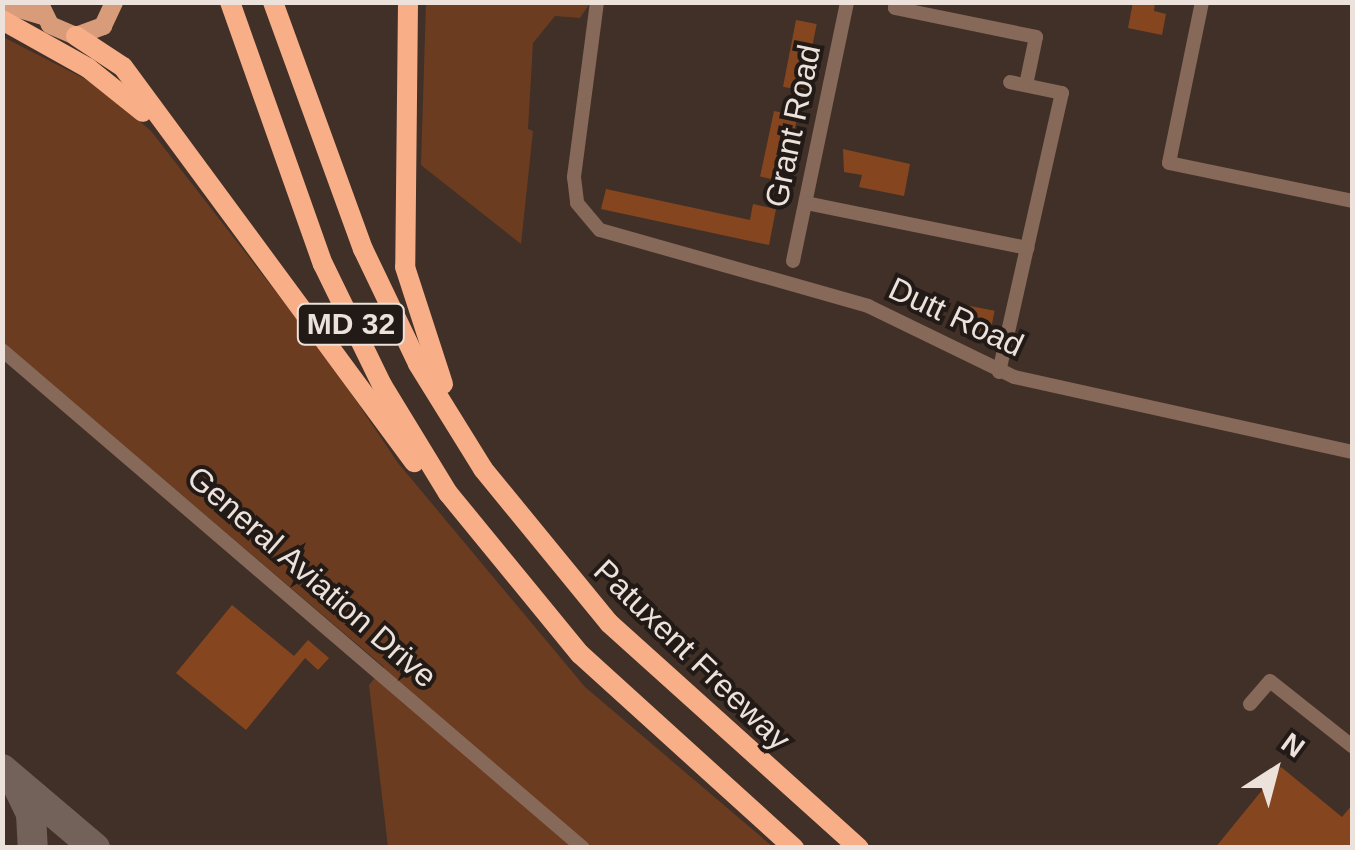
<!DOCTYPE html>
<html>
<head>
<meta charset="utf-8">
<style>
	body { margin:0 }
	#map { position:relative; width:1355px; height:850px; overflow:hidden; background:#413027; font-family:Arial,sans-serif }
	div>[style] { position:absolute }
	.green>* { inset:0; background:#6c3c20 }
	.taxiway>* { height:30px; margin:-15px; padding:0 15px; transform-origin:15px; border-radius:15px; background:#72625a }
	.building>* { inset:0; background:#85461f; transform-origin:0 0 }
	.minor>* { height:14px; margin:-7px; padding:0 7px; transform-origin:7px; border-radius:7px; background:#876959 }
	.major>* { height:18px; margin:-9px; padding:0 9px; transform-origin:9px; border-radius:9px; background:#d89c7b }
	.highway>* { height:20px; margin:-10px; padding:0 10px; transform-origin:10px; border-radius:10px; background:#f8af88 }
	span { translate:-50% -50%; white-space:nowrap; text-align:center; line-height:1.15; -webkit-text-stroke:8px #221a16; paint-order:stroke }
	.shield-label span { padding:2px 8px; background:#221a16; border:2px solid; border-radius:8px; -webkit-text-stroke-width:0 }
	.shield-label { font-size:30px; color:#ece1db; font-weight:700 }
	.street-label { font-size:32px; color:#ece1db }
	.frame { position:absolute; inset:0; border:5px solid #ece1db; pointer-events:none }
	.north { position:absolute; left:1225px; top:720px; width:100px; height:100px; -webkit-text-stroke:8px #221a16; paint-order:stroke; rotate:36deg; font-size:28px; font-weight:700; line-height:40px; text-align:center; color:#ece1db }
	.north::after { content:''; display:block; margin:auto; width:35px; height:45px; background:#ece1db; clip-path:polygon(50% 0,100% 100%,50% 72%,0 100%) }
</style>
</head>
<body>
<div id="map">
	<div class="green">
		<div style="clip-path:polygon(426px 3px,590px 3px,580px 18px,555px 16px,533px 43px,528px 129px,533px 131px,521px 244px,421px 165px)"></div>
		<div style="clip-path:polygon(3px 37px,95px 84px,151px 131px,328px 359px,398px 463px,585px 687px,773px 847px,388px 847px,369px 685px,384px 667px,3px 343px)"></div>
	</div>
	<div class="taxiway">
		<div style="left:2px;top:769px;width:122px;rotate:40.3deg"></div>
		<div style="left:17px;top:785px;width:32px;rotate:64deg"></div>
		<div style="left:31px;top:814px;width:34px;rotate:87deg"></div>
	</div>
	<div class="building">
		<div style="clip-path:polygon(1133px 2px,1155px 2px,1154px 11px,1166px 14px,1162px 35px,1128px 28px)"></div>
		<div style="left:796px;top:20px;width:21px;height:68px;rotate:11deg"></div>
		<div style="left:774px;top:111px;width:24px;height:67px;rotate:12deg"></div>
		<div style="clip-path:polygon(843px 149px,910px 164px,904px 196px,859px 187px,862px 175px,844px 172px)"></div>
		<div style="clip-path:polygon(606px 189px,750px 220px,753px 204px,776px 209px,769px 245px,601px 209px)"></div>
		<div style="left:970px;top:306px;width:25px;height:32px;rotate:11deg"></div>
		<div style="clip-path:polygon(232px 605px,294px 656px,308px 640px,329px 658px,318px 670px,305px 658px,246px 730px,176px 673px)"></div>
		<div style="clip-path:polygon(1281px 767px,1342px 817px,1352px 805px,1352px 848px,1215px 848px)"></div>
	</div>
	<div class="minor">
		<div style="left:597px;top:2px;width:177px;rotate:97.5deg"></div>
		<div style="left:574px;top:177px;width:26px;rotate:83deg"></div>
		<div style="left:577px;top:203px;width:35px;rotate:50deg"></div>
		<div style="left:600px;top:230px;width:279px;rotate:15.8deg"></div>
		<div style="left:868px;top:306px;width:162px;rotate:25.9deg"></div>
		<div style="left:1014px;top:377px;width:346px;rotate:12.5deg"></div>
		<div style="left:896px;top:2px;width:6px;rotate:99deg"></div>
		<div style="left:895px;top:8px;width:144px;rotate:11.6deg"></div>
		<div style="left:1036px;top:37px;width:49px;rotate:101.8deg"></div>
		<div style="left:1202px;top:2px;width:164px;rotate:101.6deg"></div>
		<div style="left:1169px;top:163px;width:187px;rotate:11.7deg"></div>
		<div style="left:806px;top:203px;width:226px;rotate:11.5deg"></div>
		<div style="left:793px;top:261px;width:265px;rotate:-78.2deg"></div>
		<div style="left:2px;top:350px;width:765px;rotate:40.6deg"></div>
		<div style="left:999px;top:372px;width:286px;rotate:-77.3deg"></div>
		<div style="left:1062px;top:93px;width:53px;rotate:-168.1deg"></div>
		<div style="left:1250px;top:704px;width:30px;rotate:-49deg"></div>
		<div style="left:1270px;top:681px;width:105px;rotate:38.4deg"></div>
	</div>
	<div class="major">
		<div style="left:39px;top:2px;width:25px;rotate:64deg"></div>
		<div style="left:50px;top:25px;width:28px;rotate:23deg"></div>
		<div style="left:76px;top:36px;width:29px;rotate:-20deg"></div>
		<div style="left:103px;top:26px;width:26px;rotate:-65deg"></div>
		<div style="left:2px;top:4px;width:43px;rotate:16.3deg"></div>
	</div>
	<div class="highway">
		<div style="left:230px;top:2px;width:278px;rotate:70.5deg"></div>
		<div style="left:323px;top:264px;width:135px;rotate:64deg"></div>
		<div style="left:382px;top:385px;width:127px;rotate:58.6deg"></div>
		<div style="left:448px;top:493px;width:208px;rotate:50.7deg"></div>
		<div style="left:580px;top:654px;width:289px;rotate:42.2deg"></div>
		<div style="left:273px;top:2px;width:263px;rotate:70deg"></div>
		<div style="left:363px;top:249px;width:127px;rotate:64.4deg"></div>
		<div style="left:418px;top:364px;width:123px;rotate:58.2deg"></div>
		<div style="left:483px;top:469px;width:199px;rotate:50.7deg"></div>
		<div style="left:609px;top:623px;width:336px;rotate:42deg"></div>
		<div style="left:408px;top:2px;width:265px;rotate:90.6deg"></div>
		<div style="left:405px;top:267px;width:123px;rotate:72deg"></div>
		<div style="left:2px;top:20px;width:98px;rotate:29.2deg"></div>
		<div style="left:88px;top:68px;width:70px;rotate:38.7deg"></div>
		<div style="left:76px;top:36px;width:56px;rotate:33.4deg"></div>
		<div style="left:123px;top:67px;width:491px;rotate:53.6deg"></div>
	</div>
	<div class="shield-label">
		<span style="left:351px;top:324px">MD 32</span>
	</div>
	<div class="street-label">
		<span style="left:793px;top:126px;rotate:-78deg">Grant Road</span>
		<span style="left:956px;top:317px;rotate:25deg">Dutt Road</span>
		<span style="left:312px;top:577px;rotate:41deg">General Aviation Drive</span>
		<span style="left:692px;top:655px;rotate:44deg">Patuxent Freeway</span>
	</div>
	<div class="frame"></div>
	<div class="north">N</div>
</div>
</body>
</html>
